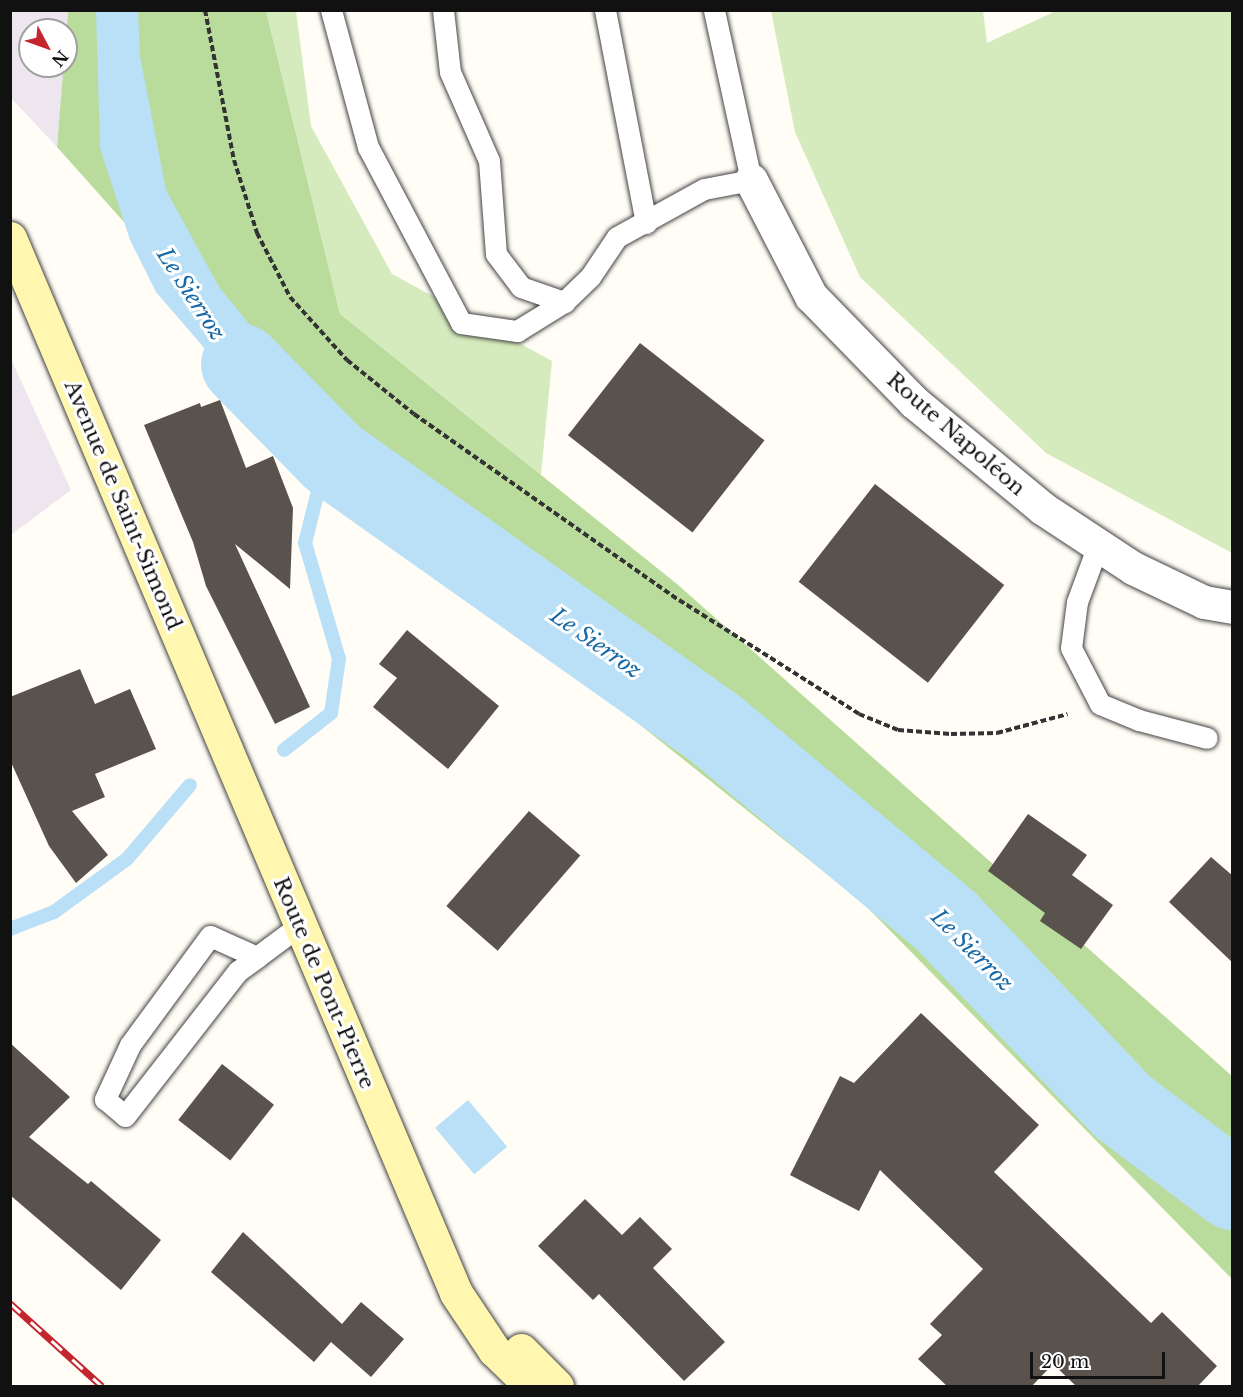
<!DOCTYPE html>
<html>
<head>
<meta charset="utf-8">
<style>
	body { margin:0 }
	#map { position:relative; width:1243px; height:1397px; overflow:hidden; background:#fffdf5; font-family:"Libre Baskerville",serif }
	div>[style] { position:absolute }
	.industrial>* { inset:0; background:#eee6ef }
	.green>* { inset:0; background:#d5ebbd }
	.forest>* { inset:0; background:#b9dc9c }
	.water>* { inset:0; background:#b9e0f7; transform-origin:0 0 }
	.stream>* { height:14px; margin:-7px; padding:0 7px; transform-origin:7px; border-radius:7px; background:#b9e0f7 }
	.river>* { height:81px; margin:-40.5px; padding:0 40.5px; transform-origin:40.5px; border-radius:40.5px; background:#b9e0f7 }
	.building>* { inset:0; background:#5a524d; transform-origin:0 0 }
	.path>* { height:4px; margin-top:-2px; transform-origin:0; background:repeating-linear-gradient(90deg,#333 0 6px,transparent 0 9px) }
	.roads { filter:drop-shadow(0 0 2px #444) drop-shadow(0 0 2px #444) }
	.service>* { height:21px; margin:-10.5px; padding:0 10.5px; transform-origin:10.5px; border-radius:10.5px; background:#fff }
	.minor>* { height:33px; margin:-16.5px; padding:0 16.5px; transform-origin:16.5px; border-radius:16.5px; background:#fff }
	.secondary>* { height:33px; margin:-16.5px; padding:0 16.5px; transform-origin:16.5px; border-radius:16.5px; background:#fff6b0 }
	.rail>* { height:7px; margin-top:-3.5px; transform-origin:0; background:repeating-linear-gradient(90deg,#fff 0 14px,#c4262e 0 28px); box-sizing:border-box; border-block:2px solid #c4262e }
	span { translate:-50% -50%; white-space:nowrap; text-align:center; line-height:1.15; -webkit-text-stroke:6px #fff; paint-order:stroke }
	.street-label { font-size:21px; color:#111 }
	.water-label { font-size:22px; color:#1768a6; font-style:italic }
	.frame { position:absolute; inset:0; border:12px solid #111; pointer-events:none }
	.north { position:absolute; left:18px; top:18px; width:60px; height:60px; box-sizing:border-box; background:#fff; border:2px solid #a0a0a0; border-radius:50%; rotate:131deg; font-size:16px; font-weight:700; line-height:24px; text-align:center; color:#111 }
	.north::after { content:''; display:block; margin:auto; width:21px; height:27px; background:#c4262e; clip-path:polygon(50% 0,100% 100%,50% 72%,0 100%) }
	.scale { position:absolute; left:1030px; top:1352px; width:135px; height:27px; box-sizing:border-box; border:3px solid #111; border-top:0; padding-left:8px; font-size:18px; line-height:21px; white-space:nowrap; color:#111; -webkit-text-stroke:4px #fff; paint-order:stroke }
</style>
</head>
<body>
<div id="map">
	<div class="industrial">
		<div style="clip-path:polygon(11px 11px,68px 11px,66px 34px,66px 30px,30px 30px,30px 66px,64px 66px,57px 147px,11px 98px)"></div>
		<div style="clip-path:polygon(11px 359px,71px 490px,11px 535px,10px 535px)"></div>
	</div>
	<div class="green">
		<div style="clip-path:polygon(266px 11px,296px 11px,311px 126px,392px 274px,552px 361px,541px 475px,340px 314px)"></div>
		<div style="clip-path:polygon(771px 11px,983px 11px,987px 43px,1056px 11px,1232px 11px,1232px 553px,1046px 453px,860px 277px,795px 132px)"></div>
	</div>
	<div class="forest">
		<div style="clip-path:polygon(68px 11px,266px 11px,340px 314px,677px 584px,1232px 1076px,1232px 1279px,863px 903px,405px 537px,57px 147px)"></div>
	</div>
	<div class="water">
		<div style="clip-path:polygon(96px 11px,138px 11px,140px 56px,166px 190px,219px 287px,326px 418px,310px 471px,156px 292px,130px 240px,100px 148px)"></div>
		<div style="left:468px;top:1100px;width:61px;height:43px;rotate:50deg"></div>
	</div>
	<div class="stream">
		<div style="left:284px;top:750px;width:60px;rotate:-38.2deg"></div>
		<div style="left:331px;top:713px;width:55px;rotate:-81.6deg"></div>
		<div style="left:339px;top:659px;width:121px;rotate:-106.3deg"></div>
		<div style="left:305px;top:543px;width:58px;rotate:-76deg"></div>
		<div style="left:319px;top:487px;width:33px;rotate:-67deg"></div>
		<div style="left:10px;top:929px;width:47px;rotate:-21.1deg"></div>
		<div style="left:54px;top:912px;width:90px;rotate:-36deg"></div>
		<div style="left:127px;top:859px;width:97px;rotate:-49.6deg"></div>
	</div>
	<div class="river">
		<div style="left:241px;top:364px;width:130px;rotate:45.6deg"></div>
		<div style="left:332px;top:457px;width:472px;rotate:35.3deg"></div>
		<div style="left:717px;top:730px;width:298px;rotate:39.8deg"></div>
		<div style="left:946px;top:921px;width:255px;rotate:46.4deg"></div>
		<div style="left:1122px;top:1106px;width:138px;rotate:37deg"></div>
	</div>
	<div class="building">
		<div style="left:640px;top:343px;width:158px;height:117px;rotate:38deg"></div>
		<div style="clip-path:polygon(220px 400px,246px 468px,273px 456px,293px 508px,290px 589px,235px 544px,310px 707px,275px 724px,206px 586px,193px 542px,144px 425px,200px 403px,201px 407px)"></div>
		<div style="left:875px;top:484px;width:164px;height:124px;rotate:38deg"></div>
		<div style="clip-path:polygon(407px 630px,499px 706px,448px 769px,373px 707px,397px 678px,379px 664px)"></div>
		<div style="clip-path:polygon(80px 669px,95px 704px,130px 689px,156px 749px,95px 774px,105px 797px,72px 811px,108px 855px,76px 883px,49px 846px,10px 760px,10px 697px)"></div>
		<div style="left:529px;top:811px;width:68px;height:126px;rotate:41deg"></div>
		<div style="clip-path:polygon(1028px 814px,1087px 855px,1072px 875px,1113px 905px,1081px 949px,1040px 921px,1045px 913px,988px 871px)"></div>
		<div style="clip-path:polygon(1211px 857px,1233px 876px,1233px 963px,1169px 902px)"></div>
		<div style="clip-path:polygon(921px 1013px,1039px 1125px,994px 1172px,1151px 1323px,1162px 1312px,1217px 1366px,1198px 1386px,1076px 1386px,1053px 1364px,1032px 1386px,947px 1386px,918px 1359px,942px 1335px,930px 1324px,983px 1269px,880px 1170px,859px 1211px,790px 1175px,840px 1076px,854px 1083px)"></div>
		<div style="clip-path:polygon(10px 1043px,70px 1097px,29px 1137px,88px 1184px,91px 1181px,161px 1240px,121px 1290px,10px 1195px)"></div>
		<div style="left:222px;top:1064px;width:66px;height:71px;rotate:38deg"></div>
		<div style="clip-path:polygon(585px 1199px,622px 1235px,640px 1217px,672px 1249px,653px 1268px,725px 1342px,684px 1381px,599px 1294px,593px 1300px,538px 1246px)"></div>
		<div style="clip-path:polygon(243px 1232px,342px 1324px,361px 1302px,404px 1339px,371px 1377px,331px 1342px,314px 1362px,211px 1272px)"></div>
	</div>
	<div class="path">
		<div style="left:205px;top:10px;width:153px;rotate:79.1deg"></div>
		<div style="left:234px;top:160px;width:77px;rotate:72.5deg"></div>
		<div style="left:257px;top:233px;width:72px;rotate:62.7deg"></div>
		<div style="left:290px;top:297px;width:85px;rotate:47.9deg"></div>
		<div style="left:347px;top:360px;width:86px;rotate:38.9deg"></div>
		<div style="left:414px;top:414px;width:324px;rotate:35.1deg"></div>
		<div style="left:679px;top:600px;width:213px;rotate:32.3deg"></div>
		<div style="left:859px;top:714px;width:42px;rotate:22.3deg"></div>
		<div style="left:898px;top:730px;width:53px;rotate:4.3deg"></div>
		<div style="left:951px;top:734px;width:46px;rotate:-1.2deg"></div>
		<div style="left:997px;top:733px;width:73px;rotate:-15deg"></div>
	</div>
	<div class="roads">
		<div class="service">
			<div style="left:331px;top:10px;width:142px;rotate:74.9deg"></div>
			<div style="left:368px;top:147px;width:199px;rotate:62.1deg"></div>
			<div style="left:461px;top:323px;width:57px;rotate:8.1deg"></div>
			<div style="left:517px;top:331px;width:55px;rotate:-31.7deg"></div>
			<div style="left:564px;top:302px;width:36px;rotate:-44deg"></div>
			<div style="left:590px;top:277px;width:48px;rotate:-56deg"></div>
			<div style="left:617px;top:237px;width:99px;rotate:-28.9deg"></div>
			<div style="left:704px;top:189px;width:48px;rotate:-10.8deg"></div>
			<div style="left:751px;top:180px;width:174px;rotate:-102.3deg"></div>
			<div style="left:443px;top:10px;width:62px;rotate:83.6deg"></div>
			<div style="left:450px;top:72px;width:97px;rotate:66.3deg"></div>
			<div style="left:489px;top:161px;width:93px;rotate:85.7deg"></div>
			<div style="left:496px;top:254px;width:41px;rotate:52.9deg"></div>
			<div style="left:521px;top:287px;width:46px;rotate:19.2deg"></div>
			<div style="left:605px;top:10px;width:217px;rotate:79.1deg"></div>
			<div style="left:1098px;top:545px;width:61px;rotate:110.2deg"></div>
			<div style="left:1077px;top:602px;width:46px;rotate:97.4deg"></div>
			<div style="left:1071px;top:648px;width:63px;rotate:62.6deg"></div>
			<div style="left:1100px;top:704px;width:42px;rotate:22.3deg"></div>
			<div style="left:1139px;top:720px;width:70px;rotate:14.8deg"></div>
			<div style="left:257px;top:957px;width:51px;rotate:-155.9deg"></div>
			<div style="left:210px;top:936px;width:135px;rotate:126.3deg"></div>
			<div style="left:130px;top:1045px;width:60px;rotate:114.8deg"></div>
			<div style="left:105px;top:1099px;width:26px;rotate:40deg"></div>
			<div style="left:125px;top:1116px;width:184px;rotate:-52.1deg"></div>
			<div style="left:238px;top:971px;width:24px;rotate:-36deg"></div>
			<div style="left:257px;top:957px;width:54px;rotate:-36.7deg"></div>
		</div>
		<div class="minor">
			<div style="left:751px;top:180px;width:131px;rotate:62.7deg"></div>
			<div style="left:811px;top:296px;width:148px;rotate:45.8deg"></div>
			<div style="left:914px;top:402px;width:166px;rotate:39.6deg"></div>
			<div style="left:1042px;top:508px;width:109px;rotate:33.4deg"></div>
			<div style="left:1133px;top:568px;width:79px;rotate:25.6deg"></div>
			<div style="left:1204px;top:602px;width:28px;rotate:10deg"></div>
		</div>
		<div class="secondary">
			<div style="left:10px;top:238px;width:1145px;rotate:67.08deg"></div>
			<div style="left:456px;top:1293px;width:69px;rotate:56.3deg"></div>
			<div style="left:494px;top:1350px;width:52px;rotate:44.2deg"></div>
			<div style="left:521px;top:1350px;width:51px;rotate:45deg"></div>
		</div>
	</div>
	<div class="rail">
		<div style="left:10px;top:1303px;width:124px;rotate:42.1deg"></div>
	</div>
	<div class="street-label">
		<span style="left:956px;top:434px;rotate:41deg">Route Napoléon</span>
		<span style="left:123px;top:505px;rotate:67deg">Avenue de Saint-Simond</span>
		<span style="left:324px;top:983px;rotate:67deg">Route de Pont-Pierre</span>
	</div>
	<div class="water-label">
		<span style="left:191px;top:294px;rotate:57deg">Le Sierroz</span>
		<span style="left:596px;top:643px;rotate:35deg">Le Sierroz</span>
		<span style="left:972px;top:950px;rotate:45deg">Le Sierroz</span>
	</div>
	<div class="frame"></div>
	<div class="north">N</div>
	<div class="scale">20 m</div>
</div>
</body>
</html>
